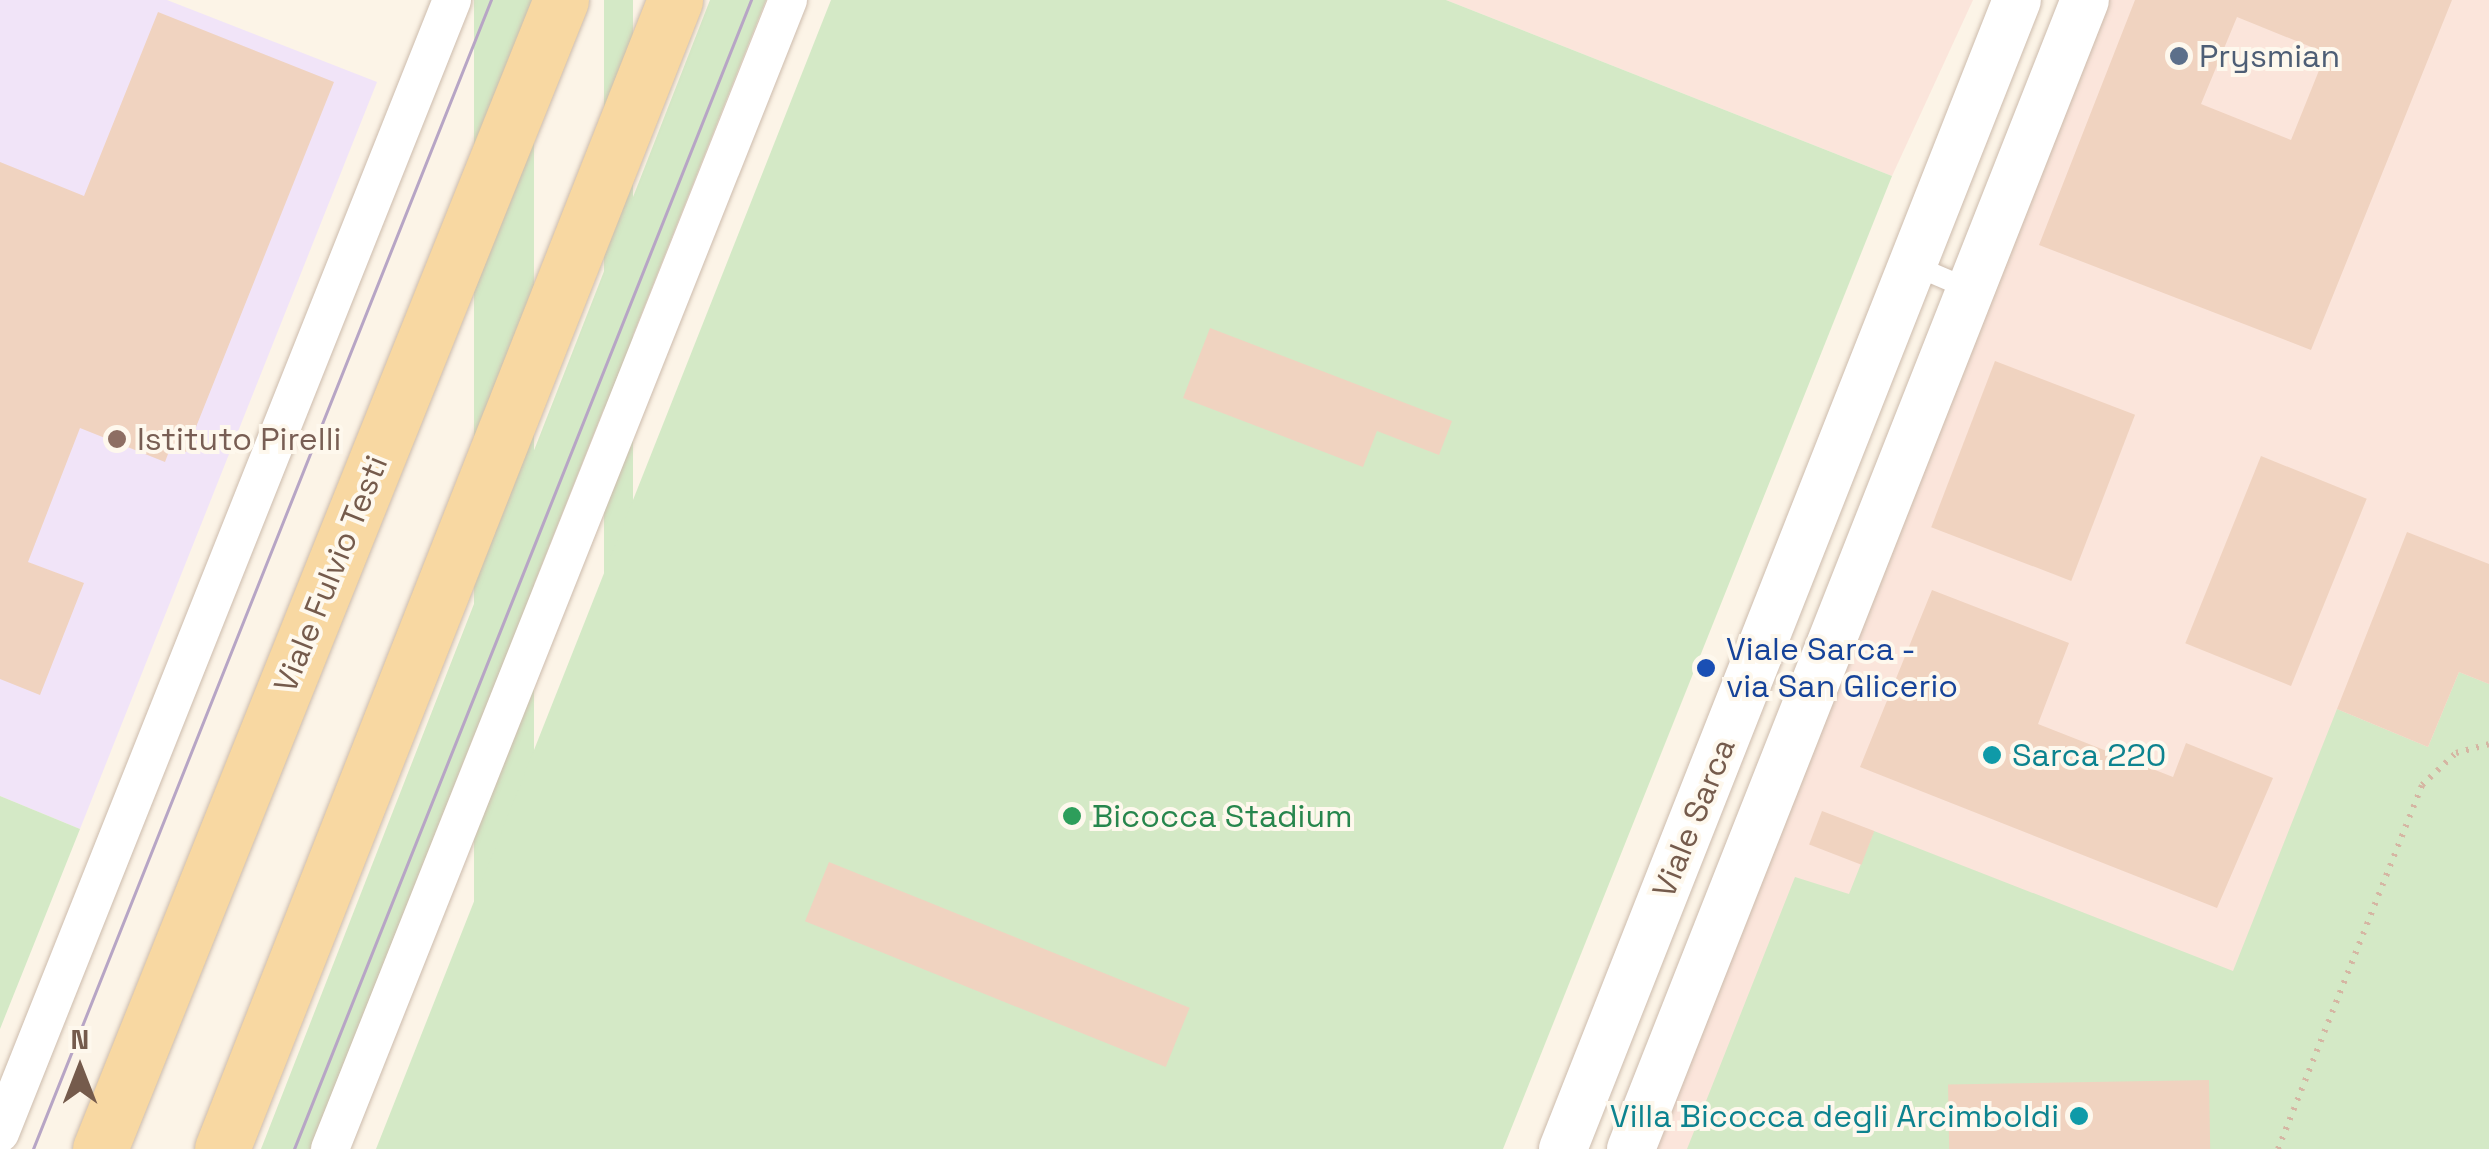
<!DOCTYPE html>
<html>
<head>
<meta charset="utf-8">
<style>
	body { margin:0 }
	#map { position:relative; width:2489px; height:1149px; overflow:hidden; background:#fcf4e7; font-family:"Space Grotesk",sans-serif }
	div>[style] { position:absolute }
	.commercial>* { inset:0; background:#fbe5db }
	.education>* { inset:0; background:#f1e4f8 }
	.green>* { inset:0; background:#d4e9c6; transform-origin:0 0 }
	.building>* { inset:0; background:#f0d3c0; transform-origin:0 0 }
	.path>* { height:6px; margin-top:-3px; transform-origin:0; background:repeating-linear-gradient(90deg,#d5b6a3 0 2.5px,transparent 0 10.5px) }
	.roads { filter:drop-shadow(0 0 2px #cdbcad) drop-shadow(0 0 2px #cdbcad) }
	.service>* { height:20px; margin:-10px; padding:0 10px; transform-origin:10px; border-radius:10px; background:#fff }
	.minor>* { height:38px; margin:-19px; padding:0 19px; transform-origin:19px; border-radius:19px; background:#fff }
	.tertiary>* { height:48px; margin:-24px; padding:0 24px; transform-origin:24px; border-radius:24px; background:#fff }
	.primary>* { height:55px; margin:-27.5px; padding:0 27.5px; transform-origin:27.5px; border-radius:27.5px; background:#f8d8a2 }
	.tram>* { height:2.5px; margin:-1.25px; padding:0 1.25px; transform-origin:1.25px; border-radius:1.25px; background:#b7a5c5 }
	.dots>* { width:28px; height:28px; translate:-50% -50%; box-sizing:border-box; border:5px solid #fef8ed; border-radius:50% }
	span { translate:-50% -50%; white-space:nowrap; text-align:center; line-height:1.15; -webkit-text-stroke:8px #fef8ed; paint-order:stroke }
	.service-label { font-size:32px; color:#4e5e75 }
	.left { translate:0 -50%; text-align:left }
	.education-label { font-size:32px; color:#785e54 }
	.street-label { font-size:32px; color:#755b4c }
	.transit-label { font-size:32px; color:#164399 }
	.culture-label { font-size:32px; color:#0d838f }
	.right { translate:-100% -50%; text-align:right }
	.leisure-label { font-size:32px; color:#27864d }
	.north { position:absolute; left:30px; top:1019px; width:100px; height:100px; -webkit-text-stroke:8px #fef8ed; paint-order:stroke; rotate:0deg; font-size:28px; font-weight:700; line-height:40px; text-align:center; color:#755b4c }
	.north::after { content:''; display:block; margin:auto; width:35px; height:45px; background:#755b4c; clip-path:polygon(50% 0,100% 100%,50% 72%,0 100%) }
</style>
</head>
<body>
<div id="map">
	<div class="commercial">
		<div style="clip-path:polygon(1446px 0,1973px 0,1892px 176px)"></div>
		<div style="clip-path:polygon(2103px 0,2489px 0,2489px 1149px,1641px 1149px)"></div>
	</div>
	<div class="education">
		<div style="clip-path:polygon(0 0,167px 0,377px 82px,80px 829px,0 796px)"></div>
	</div>
	<div class="green">
		<div style="left:474px;top:0;width:60px;height:1238px"></div>
		<div style="left:604px;top:0;width:29px;height:1237px"></div>
		<div style="clip-path:polygon(710px 0,766px 0,310px 1149px,261px 1149px)"></div>
		<div style="clip-path:polygon(831px 0,1446px 0,1892px 176px,1503px 1149px,376px 1149px)"></div>
		<div style="clip-path:polygon(2459px 672px,2489px 684px,2489px 1149px,1687px 1149px,1795px 877px,1849px 894px,1874px 831px,2233px 971px,2337px 709px,2428px 747px)"></div>
		<div style="clip-path:polygon(0 796px,80px 829px,0 1029px)"></div>
	</div>
	<div class="building">
		<div style="clip-path:polygon(evenodd,2135px 0,2452px 0,2311px 350px,2039px 245px,2135px 0,2237px 17px,2326px 53px,2291px 140px,2201px 104px,2237px 17px)"></div>
		<div style="clip-path:polygon(158px 12px,334px 82px,186px 452px,171px 446px,165px 462px,80px 428px,28px 562px,84px 583px,40px 695px,0 679px,0 162px,84px 196px)"></div>
		<div style="clip-path:polygon(1210px 328px,1452px 421px,1439px 455px,1377px 431px,1363px 467px,1183px 398px)"></div>
		<div style="left:1995px;top:361px;width:150px;height:178px;rotate:21deg"></div>
		<div style="left:2261px;top:456px;width:114px;height:202px;rotate:22deg"></div>
		<div style="clip-path:polygon(2407px 532px,2489px 564px,2489px 684px,2459px 672px,2428px 747px,2337px 709px)"></div>
		<div style="clip-path:polygon(1932px 590px,2069px 643px,2038px 724px,2173px 777px,2186px 743px,2273px 778px,2217px 908px,1860px 767px)"></div>
		<div style="left:1822px;top:811px;width:56px;height:36px;rotate:21deg"></div>
		<div style="left:829px;top:862px;width:389px;height:64px;rotate:22deg"></div>
		<div style="left:2209px;top:1080px;width:69px;height:261px;rotate:89deg"></div>
	</div>
	<div class="path">
		<div style="left:2278px;top:1149px;width:391px;rotate:-68.4deg"></div>
		<div style="left:2422px;top:785px;width:47px;rotate:-43.3deg"></div>
		<div style="left:2456px;top:753px;width:34px;rotate:-15deg"></div>
	</div>
	<div class="roads">
		<div class="service">
			<div style="left:1913px;top:265px;width:61px;rotate:23.2deg"></div>
		</div>
		<div class="minor">
			<div style="left:0;top:1133px;width:1220px;rotate:-68.25deg"></div>
			<div style="left:330px;top:1149px;width:1237px;rotate:-68.27deg"></div>
		</div>
		<div class="tertiary">
			<div style="left:1563px;top:1149px;width:1235px;rotate:-68.44deg"></div>
			<div style="left:1631px;top:1149px;width:1235px;rotate:-68.44deg"></div>
		</div>
		<div class="primary">
			<div style="left:100px;top:1149px;width:1238px;rotate:-68.14deg"></div>
			<div style="left:222px;top:1149px;width:1235px;rotate:-68.48deg"></div>
		</div>
	</div>
	<div class="tram">
		<div style="left:33px;top:1149px;width:1237px;rotate:-68.27deg"></div>
		<div style="left:294px;top:1149px;width:1237px;rotate:-68.31deg"></div>
	</div>
	<div class="dots">
		<div style="left:2179px;top:56px;background:#5c6f8a"></div>
		<div style="left:117px;top:439px;background:#8d6e63"></div>
		<div style="left:1706px;top:668px;background:#1a4fb4"></div>
		<div style="left:1992px;top:755px;background:#0f9aa8"></div>
		<div style="left:1072px;top:816px;background:#2e9e5b"></div>
		<div style="left:2079px;top:1116px;background:#0f9aa8"></div>
	</div>
	<div class="service-label">
		<span class="left" style="left:2199px;top:56px">Prysmian</span>
	</div>
	<div class="education-label">
		<span class="left" style="left:137px;top:439px">Istituto Pirelli</span>
	</div>
	<div class="street-label">
		<span style="left:331px;top:574px;rotate:-68deg">Viale Fulvio Testi</span>
		<span style="left:1694px;top:818px;rotate:-68deg">Viale Sarca</span>
	</div>
	<div class="transit-label">
		<span class="left" style="left:1726px;top:668px">Viale Sarca -<br>via San Glicerio</span>
	</div>
	<div class="culture-label">
		<span class="left" style="left:2012px;top:755px">Sarca 220</span>
		<span class="right" style="left:2059px;top:1116px">Villa Bicocca degli Arcimboldi</span>
	</div>
	<div class="leisure-label">
		<span class="left" style="left:1092px;top:816px">Bicocca Stadium</span>
	</div>
	<div class="north">N</div>
</div>
</body>
</html>
